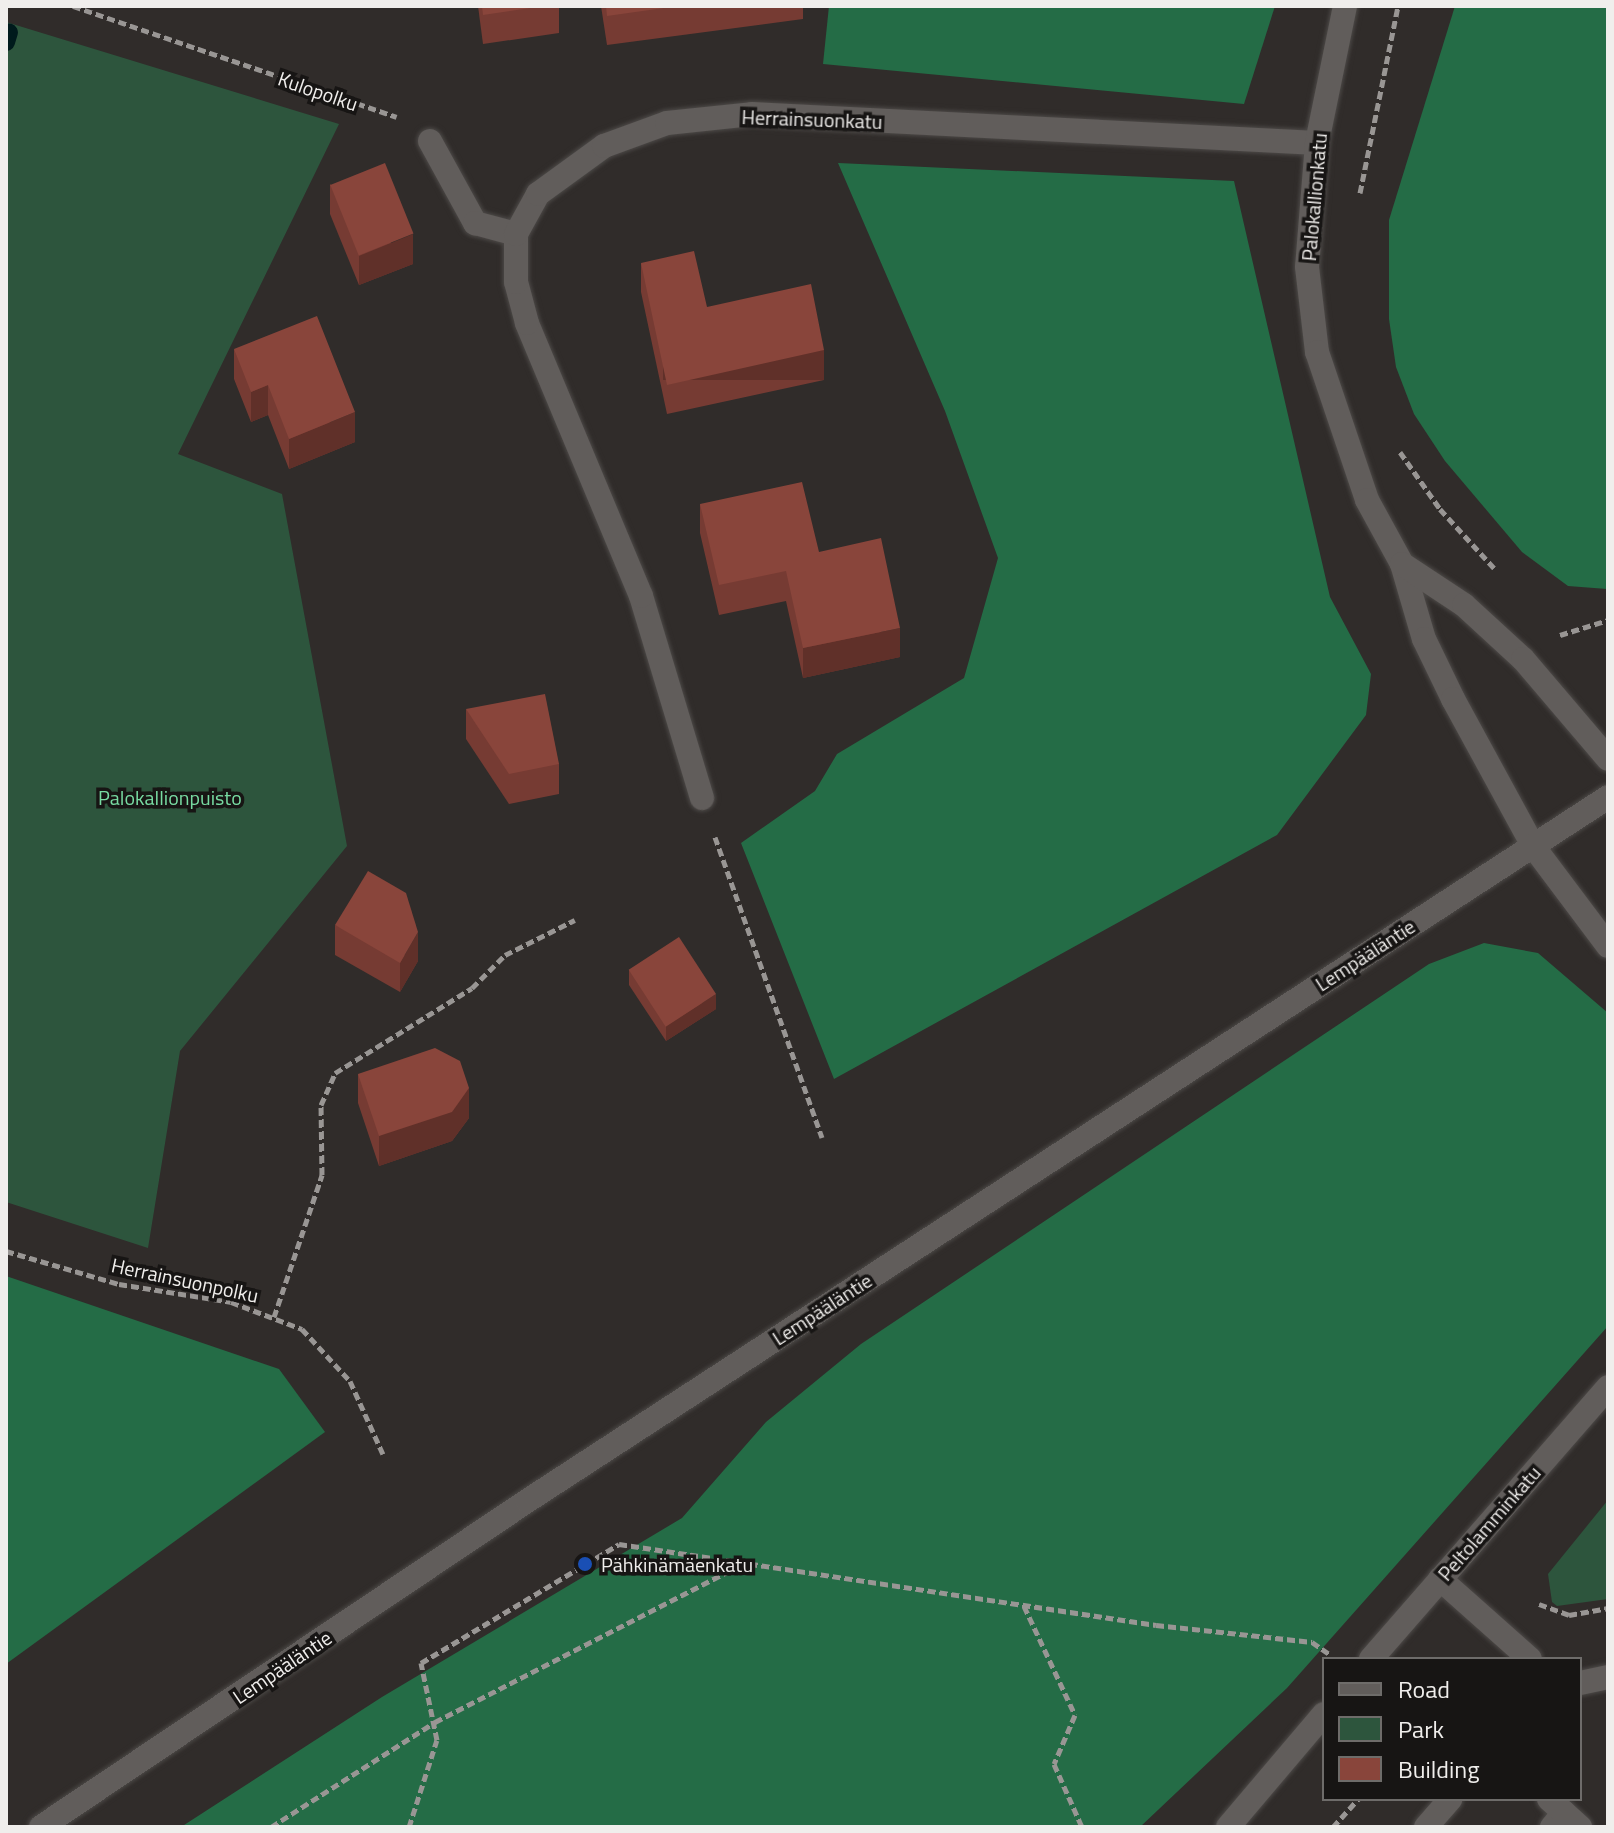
<!DOCTYPE html>
<html>
<head>
<meta charset="utf-8">
<style>
	body { margin:0 }
	#map { position:relative; width:1614px; height:1833px; overflow:hidden; background:#302c2a; font-family:"Titillium Web",sans-serif }
	div>[style] { position:absolute }
	.green>* { inset:0; background:#2d553d }
	.forest>* { inset:0; background:#246c46 }
	.stream>* { height:18px; margin:-9px; padding:0 9px; transform-origin:9px; border-radius:9px; background:#001a1c }
	.path>* { height:5px; margin-top:-2.5px; transform-origin:0; background:repeating-linear-gradient(90deg,#999694 0 8px,transparent 0 12px) }
	.roads { filter:drop-shadow(0 0 2px #4c4947) drop-shadow(0 0 2px #4c4947) }
	.lane>* { height:24px; margin:-12px; padding:0 12px; transform-origin:12px; border-radius:12px; background:#615d5b }
	.street>* { height:24px; margin:-12px; padding:0 12px; transform-origin:12px; border-radius:12px; background:#615d5b }
	.secondary>* { height:24px; margin:-12px; padding:0 12px; transform-origin:12px; border-radius:12px; background:#615d5b }
	.wall>* { inset:0; background:#763b33 }
	.shaded-wall>* { inset:0; background:#603029; transform-origin:0 0 }
	.building>* { inset:0; background:#89453b; transform-origin:0 0 }
	.dots>* { width:22px; height:22px; translate:-50% -50%; box-sizing:border-box; border:4px solid #171514; border-radius:50% }
	span { translate:-50% -50%; white-space:nowrap; text-align:center; line-height:1.15; -webkit-text-stroke:7px #171514; paint-order:stroke }
	.street-label { font-size:20px; color:#f0eeec }
	.park-label { font-size:20px; color:#78dba2 }
	.poi-label { font-size:20px; color:#f0eeec }
	.left { translate:0 -50%; text-align:left }
	.frame { position:absolute; inset:0; border:8px solid #f0eeec; pointer-events:none }
	.legend { position:absolute; left:1322px; top:1657px; width:260px; height:144px; box-sizing:border-box; background:#171514; border:2px solid #6e6c6a; margin:0; padding:10px 14px; list-style:none; font-size:24px; color:#f0eeec }
	.legend li { display:flex; align-items:center; gap:16px; height:40px }
	.legend b { width:40px; border:2px solid #6e6c6a }
</style>
</head>
<body>
<div id="map">
	<div class="green">
		<div style="clip-path:polygon(6px 22px,339px 124px,178px 454px,282px 494px,347px 846px,180px 1051px,148px 1248px,6px 1202px)"></div>
		<div style="clip-path:polygon(1608px 1500px,1608px 1599px,1557px 1606px,1552px 1602px,1548px 1574px)"></div>
	</div>
	<div class="forest">
		<div style="clip-path:polygon(829px 6px,1275px 6px,1244px 104px,823px 64px)"></div>
		<div style="clip-path:polygon(1455px 6px,1608px 6px,1607px 589px,1568px 586px,1522px 552px,1445px 461px,1414px 414px,1396px 367px,1389px 319px,1389px 220px)"></div>
		<div style="clip-path:polygon(838px 163px,1234px 181px,1330px 597px,1371px 674px,1366px 715px,1277px 835px,834px 1079px,741px 843px,815px 791px,837px 754px,964px 678px,998px 558px,945px 411px)"></div>
		<div style="clip-path:polygon(1484px 943px,1538px 953px,1608px 1013px,1608px 1326px,1287px 1688px,1140px 1827px,181px 1827px,382px 1697px,682px 1518px,766px 1422px,861px 1344px,1429px 964px)"></div>
		<div style="clip-path:polygon(6px 1276px,279px 1369px,325px 1432px,6px 1664px)"></div>
	</div>
	<div class="stream">
		<div style="left:6px;top:42px;width:10px;rotate:-73deg"></div>
	</div>
	<div class="path">
		<div style="left:73px;top:6px;width:342px;rotate:18.9deg"></div>
		<div style="left:1360px;top:193px;width:191px;rotate:-78.5deg"></div>
		<div style="left:1400px;top:452px;width:70px;rotate:54.9deg"></div>
		<div style="left:1440px;top:509px;width:80px;rotate:47.5deg"></div>
		<div style="left:1560px;top:635px;width:50px;rotate:-17.4deg"></div>
		<div style="left:715px;top:837px;width:319px;rotate:70.4deg"></div>
		<div style="left:6px;top:1251px;width:118px;rotate:16.3deg"></div>
		<div style="left:119px;top:1284px;width:113px;rotate:9.1deg"></div>
		<div style="left:231px;top:1302px;width:76px;rotate:20.8deg"></div>
		<div style="left:302px;top:1329px;width:71px;rotate:47.3deg"></div>
		<div style="left:350px;top:1381px;width:80px;rotate:65.7deg"></div>
		<div style="left:274px;top:1317px;width:150px;rotate:-71.3deg"></div>
		<div style="left:322px;top:1175px;width:70px;rotate:-90.8deg"></div>
		<div style="left:321px;top:1105px;width:35px;rotate:-66deg"></div>
		<div style="left:335px;top:1073px;width:161px;rotate:-31.8deg"></div>
		<div style="left:472px;top:988px;width:47px;rotate:-45deg"></div>
		<div style="left:505px;top:955px;width:78px;rotate:-26.6deg"></div>
		<div style="left:1539px;top:1604px;width:32px;rotate:20deg"></div>
		<div style="left:1569px;top:1615px;width:40px;rotate:-10deg"></div>
		<div style="left:1024px;top:1606px;width:120px;rotate:64.9deg"></div>
		<div style="left:1075px;top:1715px;width:53px;rotate:113.2deg"></div>
		<div style="left:1054px;top:1764px;width:69px;rotate:66deg"></div>
		<div style="left:271px;top:1827px;width:195px;rotate:-32.6deg"></div>
		<div style="left:435px;top:1722px;width:348px;rotate:-27.2deg"></div>
		<div style="left:409px;top:1827px;width:91px;rotate:-72.2deg"></div>
		<div style="left:437px;top:1740px;width:79px;rotate:-101.7deg"></div>
		<div style="left:421px;top:1663px;width:231px;rotate:-31deg"></div>
		<div style="left:619px;top:1544px;width:543px;rotate:8.58deg"></div>
		<div style="left:1156px;top:1625px;width:157px;rotate:6.2deg"></div>
		<div style="left:1312px;top:1642px;width:21px;rotate:35deg"></div>
		<div style="left:1333px;top:1827px;width:38px;rotate:-48deg"></div>
	</div>
	<div class="roads">
		<div class="lane">
			<div style="left:430px;top:141px;width:94px;rotate:61.2deg"></div>
			<div style="left:475px;top:223px;width:42px;rotate:15deg"></div>
			<div style="left:1580px;top:1683px;width:29px;rotate:-12deg"></div>
			<div style="left:1426px;top:1827px;width:37px;rotate:-49deg"></div>
			<div style="left:1552px;top:1827px;width:19px;rotate:-51deg"></div>
		</div>
		<div class="street">
			<div style="left:702px;top:798px;width:211px;rotate:-106.8deg"></div>
			<div style="left:641px;top:596px;width:296px;rotate:-112.7deg"></div>
			<div style="left:527px;top:323px;width:42px;rotate:-105deg"></div>
			<div style="left:516px;top:282px;width:48px;rotate:-90deg"></div>
			<div style="left:516px;top:234px;width:46px;rotate:-61.2deg"></div>
			<div style="left:538px;top:194px;width:82px;rotate:-36deg"></div>
			<div style="left:604px;top:146px;width:67px;rotate:-20.1deg"></div>
			<div style="left:667px;top:123px;width:85px;rotate:-6deg"></div>
			<div style="left:752px;top:114px;width:566px;rotate:2.94deg"></div>
			<div style="left:1440px;top:1579px;width:120px;rotate:41.6deg"></div>
			<div style="left:1549px;top:1799px;width:42px;rotate:42.1deg"></div>
		</div>
		<div class="secondary">
			<div style="left:1345px;top:6px;width:140px;rotate:101.6deg"></div>
			<div style="left:1317px;top:143px;width:124px;rotate:94.6deg"></div>
			<div style="left:1307px;top:267px;width:86px;rotate:83.3deg"></div>
			<div style="left:1317px;top:352px;width:156px;rotate:71.3deg"></div>
			<div style="left:1367px;top:500px;width:73px;rotate:61.3deg"></div>
			<div style="left:1402px;top:564px;width:78px;rotate:73.7deg"></div>
			<div style="left:1424px;top:639px;width:67px;rotate:64.2deg"></div>
			<div style="left:1453px;top:699px;width:167px;rotate:61.4deg"></div>
			<div style="left:1533px;top:846px;width:125px;rotate:53.1deg"></div>
			<div style="left:1402px;top:564px;width:74px;rotate:33.5deg"></div>
			<div style="left:1464px;top:605px;width:80px;rotate:42.5deg"></div>
			<div style="left:1523px;top:659px;width:131px;rotate:49.6deg"></div>
			<div style="left:1371px;top:1659px;width:361px;rotate:-48.9deg"></div>
			<div style="left:41px;top:1827px;width:585px;rotate:-33.85deg"></div>
			<div style="left:527px;top:1501px;width:1290px;rotate:-33.07deg"></div>
			<div style="left:1228px;top:1827px;width:148px;rotate:-49.7deg"></div>
		</div>
	</div>
	<div class="wall">
		<div style="clip-path:polygon(478px 6px,559px 6px,559px 33px,483px 44px)"></div>
		<div style="clip-path:polygon(601px 6px,803px 6px,803px 19px,607px 45px)"></div>
		<div style="clip-path:polygon(330px 184px,413px 264px,359px 285px,330px 214px)"></div>
		<div style="clip-path:polygon(641px 263px,707px 307px,824px 380px,667px 414px,641px 292px)"></div>
		<div style="clip-path:polygon(234px 349px,355px 442px,289px 469px,268px 415px,251px 422px,234px 379px)"></div>
		<div style="clip-path:polygon(700px 504px,819px 552px,900px 657px,803px 678px,786px 601px,719px 615px,700px 533px)"></div>
		<div style="clip-path:polygon(466px 709px,559px 764px,559px 794px,509px 804px,466px 739px)"></div>
		<div style="clip-path:polygon(335px 925px,418px 961px,400px 992px,335px 955px)"></div>
		<div style="clip-path:polygon(629px 970px,716px 1009px,666px 1041px,629px 985px)"></div>
		<div style="clip-path:polygon(358px 1074px,469px 1118px,452px 1141px,379px 1166px,358px 1103px)"></div>
	</div>
	<div class="shaded-wall">
		<div style="clip-path:polygon(413px 234px,413px 264px,359px 285px,359px 256px)"></div>
		<div style="left:824px;top:350px;width:30px;height:161px;rotate:90deg"></div>
		<div style="clip-path:polygon(268px 385px,268px 415px,251px 422px,251px 392px)"></div>
		<div style="clip-path:polygon(355px 412px,355px 442px,289px 469px,289px 439px)"></div>
		<div style="clip-path:polygon(900px 628px,900px 657px,803px 678px,803px 648px)"></div>
		<div style="clip-path:polygon(418px 932px,418px 961px,400px 992px,400px 963px)"></div>
		<div style="clip-path:polygon(716px 994px,716px 1009px,666px 1041px,666px 1026px)"></div>
		<div style="clip-path:polygon(469px 1088px,469px 1118px,452px 1141px,379px 1166px,379px 1136px)"></div>
	</div>
	<div class="building">
		<div style="clip-path:polygon(482px 6px,544px 6px,483px 15px)"></div>
		<div style="clip-path:polygon(606px 6px,678px 6px,607px 16px)"></div>
		<div style="left:385px;top:163px;width:76px;height:59px;rotate:68deg"></div>
		<div style="clip-path:polygon(694px 251px,707px 307px,811px 284px,824px 350px,667px 385px,641px 263px)"></div>
		<div style="clip-path:polygon(317px 316px,355px 412px,289px 439px,268px 385px,251px 392px,234px 349px)"></div>
		<div style="clip-path:polygon(802px 482px,819px 552px,881px 538px,900px 628px,803px 648px,786px 571px,719px 585px,700px 504px)"></div>
		<div style="clip-path:polygon(545px 694px,559px 764px,509px 774px,466px 709px)"></div>
		<div style="clip-path:polygon(368px 871px,406px 893px,418px 932px,400px 963px,335px 925px)"></div>
		<div style="left:679px;top:937px;width:68px;height:60px;rotate:57deg"></div>
		<div style="clip-path:polygon(435px 1048px,460px 1061px,469px 1088px,452px 1112px,379px 1136px,358px 1074px)"></div>
	</div>
	<div class="dots">
		<div style="left:585px;top:1564px;background:#1a4fb4"></div>
	</div>
	<div class="street-label">
		<span style="left:318px;top:91px;rotate:19deg">Kulopolku</span>
		<span style="left:812px;top:119px;rotate:2deg">Herrainsuonkatu</span>
		<span style="left:1314px;top:197px;rotate:-85deg">Palokallionkatu</span>
		<span style="left:1365px;top:955px;rotate:-33deg">Lempääläntie</span>
		<span style="left:185px;top:1280px;rotate:12deg">Herrainsuonpolku</span>
		<span style="left:822px;top:1309px;rotate:-33deg">Lempääläntie</span>
		<span style="left:1489px;top:1523px;rotate:-49deg">Peltolamminkatu</span>
		<span style="left:282px;top:1667px;rotate:-34deg">Lempääläntie</span>
	</div>
	<div class="park-label">
		<span style="left:170px;top:797px">Palokallionpuisto</span>
	</div>
	<div class="poi-label">
		<span class="left" style="left:601px;top:1564px">Pähkinämäenkatu</span>
	</div>
	<div class="frame"></div>
	<ul class="legend">
	<li><b style="height:10px;background:#615d5b"></b>Road</li>
	<li><b style="height:22px;background:#2d553d"></b>Park</li>
	<li><b style="height:22px;background:#89453b"></b>Building</li>
	</ul>
</div>
</body>
</html>
